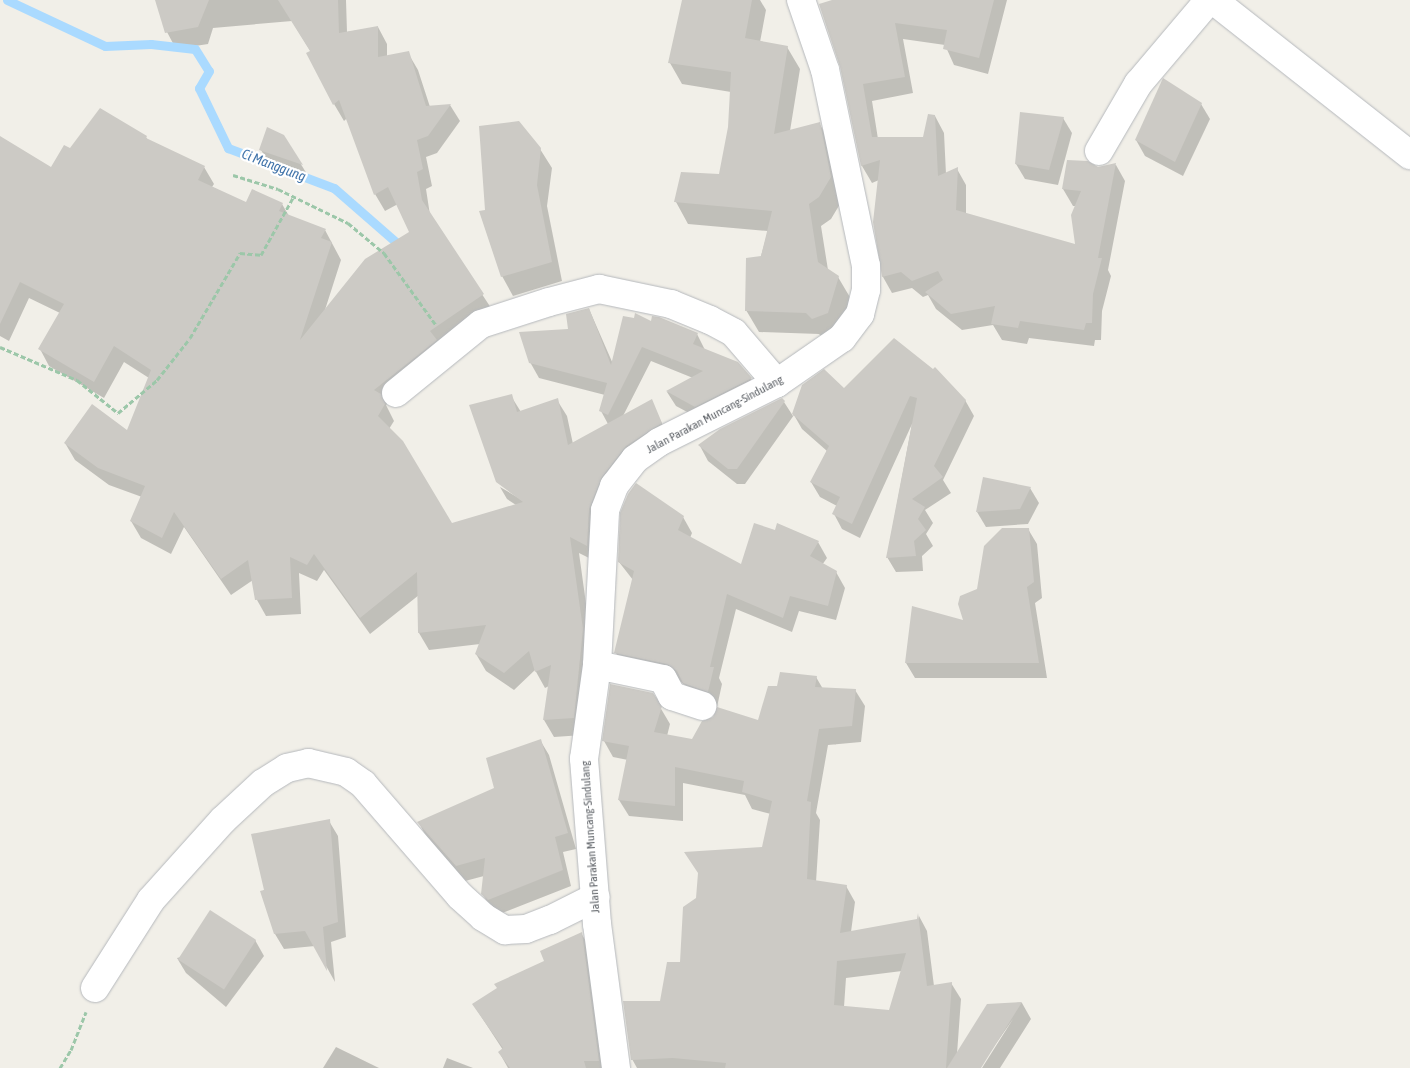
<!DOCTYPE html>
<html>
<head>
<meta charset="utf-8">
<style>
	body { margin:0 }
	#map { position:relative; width:1410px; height:1068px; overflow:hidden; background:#f1efe8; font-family:"Asap Condensed",sans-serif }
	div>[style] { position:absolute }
	.shadow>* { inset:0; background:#0003 }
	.stream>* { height:9px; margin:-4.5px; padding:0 4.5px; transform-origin:4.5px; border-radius:4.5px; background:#aadaff }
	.building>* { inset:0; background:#cccac5; transform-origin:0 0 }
	.path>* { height:3px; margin-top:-1.5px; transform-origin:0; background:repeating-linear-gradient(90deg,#9cc7a9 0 5px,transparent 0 7.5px) }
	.roads { filter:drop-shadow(0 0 1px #b5b8bc) drop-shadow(0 0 1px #b5b8bc) }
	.street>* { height:28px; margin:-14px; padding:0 14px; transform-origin:14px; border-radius:14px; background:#fff }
	.secondary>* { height:28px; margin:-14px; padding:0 14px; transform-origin:14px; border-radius:14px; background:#fff }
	span { translate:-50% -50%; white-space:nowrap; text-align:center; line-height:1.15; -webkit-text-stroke:4.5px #fff; paint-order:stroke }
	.street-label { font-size:12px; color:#5f6368 }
	.water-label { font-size:14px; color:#4174aa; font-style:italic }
</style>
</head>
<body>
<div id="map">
	<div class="shadow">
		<div style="clip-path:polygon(156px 0,346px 0,347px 32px,378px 27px,387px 44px,387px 57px,408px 53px,418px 70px,430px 107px,450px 105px,460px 121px,437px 153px,426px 157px,432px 186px,426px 189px,430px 215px,493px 311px,445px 357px,386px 405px,394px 421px,389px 429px,451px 524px,516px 505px,507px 499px,500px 487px,529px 504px,497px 482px,511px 396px,521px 412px,557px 400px,567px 416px,573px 444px,608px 424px,601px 411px,605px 395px,539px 378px,530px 362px,569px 331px,589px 309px,613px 364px,651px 323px,697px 334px,705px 350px,738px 363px,751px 379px,760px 393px,704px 421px,676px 406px,667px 392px,693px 378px,651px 361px,623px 416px,651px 401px,670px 440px,635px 463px,597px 562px,579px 553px,592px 647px,583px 735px,554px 737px,544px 720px,549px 686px,545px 688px,535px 670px,514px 690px,486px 671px,476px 654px,480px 644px,429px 650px,419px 633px,419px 595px,370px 634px,324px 570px,317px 581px,299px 573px,301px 614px,266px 616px,257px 600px,253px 580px,231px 595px,184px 527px,171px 554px,141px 538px,131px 521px,142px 497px,109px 485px,75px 460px,65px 443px,128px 432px,149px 378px,124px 362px,104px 398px,49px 366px,40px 349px,60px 313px,29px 298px,9px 341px,0 336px,0 137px,51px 169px,71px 149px,146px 137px,148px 141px,204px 167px,214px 184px,212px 187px,247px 204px,282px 204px,289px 216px,325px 230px,341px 260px,324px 313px,411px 232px,398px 204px,385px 211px,375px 194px,347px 118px,344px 121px,334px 104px,307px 53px,311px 52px,292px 21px,213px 28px,208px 44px,176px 49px,167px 32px)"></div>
		<div style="clip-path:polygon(684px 0,760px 0,766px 10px,760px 42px,787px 47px,800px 69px,790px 131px,819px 123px,832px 145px,843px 199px,831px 219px,821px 226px,828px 270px,838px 277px,851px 299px,840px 335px,825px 340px,819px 334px,759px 332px,746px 310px,768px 231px,688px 224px,676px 202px,720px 175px,729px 127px,731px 92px,682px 84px,670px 63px)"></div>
		<div style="clip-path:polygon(834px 0,1007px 0,988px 74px,954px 65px,945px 45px,903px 39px,913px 93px,872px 101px,878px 139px,924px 138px,935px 116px,944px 133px,946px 174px,957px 169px,966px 185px,966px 214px,1076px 246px,1077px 206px,1073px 206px,1063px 189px,1098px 168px,1116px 165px,1125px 181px,1108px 270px,1111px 276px,1102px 311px,1101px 340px,1095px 340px,1094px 346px,1029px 338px,1027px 344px,1002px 340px,993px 325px,962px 330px,936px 309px,928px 295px,923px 297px,912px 288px,892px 293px,883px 277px,879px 180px,872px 183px,862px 166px,842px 66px)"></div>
		<div style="clip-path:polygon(1201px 104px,1210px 119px,1183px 176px,1145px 156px,1136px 140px)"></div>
		<div style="clip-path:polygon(1063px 118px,1072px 133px,1058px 185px,1025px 179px,1016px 164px)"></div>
		<div style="clip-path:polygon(283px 136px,302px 166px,310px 179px,270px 165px,261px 150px)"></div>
		<div style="clip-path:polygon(540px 149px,552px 168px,547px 206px,562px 281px,513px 296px,502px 276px,486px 211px)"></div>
		<div style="clip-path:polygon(803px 386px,965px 400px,974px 416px,943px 480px,951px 493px,925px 510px,933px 523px,926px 534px,933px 546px,922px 556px,923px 571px,896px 572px,887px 557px,912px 424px,860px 538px,842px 529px,834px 514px,837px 506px,820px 497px,811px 482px,827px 451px,802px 429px,794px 415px,745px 484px,737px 484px,708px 461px,700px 446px,784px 402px,793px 416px)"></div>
		<div style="clip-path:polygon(1030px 488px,1039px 503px,1028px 524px,986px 527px,977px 512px)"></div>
		<div style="clip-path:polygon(683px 517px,692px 533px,690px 538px,741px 566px,818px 542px,827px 558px,822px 565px,836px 572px,845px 588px,836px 620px,799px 611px,792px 632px,736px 609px,719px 678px,722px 684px,717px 707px,693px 698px,686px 686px,677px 679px,625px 668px,616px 653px,633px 580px,619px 562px)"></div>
		<div style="clip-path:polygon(1028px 529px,1037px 544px,1042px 598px,1035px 603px,1047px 678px,915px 678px,906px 663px,965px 622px,978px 590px)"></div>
		<div style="clip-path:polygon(evenodd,816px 677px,823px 689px,855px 690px,865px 706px,861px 742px,828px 745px,816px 813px,820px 820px,816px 882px,846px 886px,855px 902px,851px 932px,918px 920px,919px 916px,927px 931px,934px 986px,951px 983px,961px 999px,957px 1054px,988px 1005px,1022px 1003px,1031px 1019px,1000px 1068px,982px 1068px,1013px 1019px,979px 1068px,637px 1068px,632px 1059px,681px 964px,763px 848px,771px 814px,752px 809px,745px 795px,683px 783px,683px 821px,629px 816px,619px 800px,628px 760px,613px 757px,604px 741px,660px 707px,670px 724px,667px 736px,693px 741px,759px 721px,778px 688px,816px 677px,902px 971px,890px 1011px,844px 1007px,846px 978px,902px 971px)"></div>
		<div style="clip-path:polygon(540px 740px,549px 755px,576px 849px,563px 852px,571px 886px,497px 915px,482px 894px,484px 876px,465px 881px,427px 838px,419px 823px,495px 789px)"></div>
		<div style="clip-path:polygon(329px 821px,338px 836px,346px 937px,331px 942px,335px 982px,315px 946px,284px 949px,275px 934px,262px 892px)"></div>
		<div style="clip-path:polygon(581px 933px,590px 948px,606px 1068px,508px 1068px,499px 1052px,503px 1050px,473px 1004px,545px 962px)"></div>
		<div style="clip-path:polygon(255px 940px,264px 956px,226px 1007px,186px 973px,177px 958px)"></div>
		<div style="clip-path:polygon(336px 1047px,379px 1068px,323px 1068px)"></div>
		<div style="clip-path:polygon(447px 1058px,473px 1068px,443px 1068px)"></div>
	</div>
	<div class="stream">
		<div style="left:7px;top:0;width:108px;rotate:25.1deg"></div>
		<div style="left:105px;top:46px;width:46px;rotate:-2.5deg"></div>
		<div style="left:151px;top:44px;width:44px;rotate:6.5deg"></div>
		<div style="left:195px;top:49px;width:26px;rotate:58deg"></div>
		<div style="left:209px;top:71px;width:20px;rotate:120deg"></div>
		<div style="left:199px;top:88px;width:67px;rotate:64.2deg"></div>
		<div style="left:228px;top:148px;width:113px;rotate:20.7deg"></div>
		<div style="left:334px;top:188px;width:85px;rotate:41.2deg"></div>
	</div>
	<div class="building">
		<div style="clip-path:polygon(155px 0,209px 0,198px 27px,165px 33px)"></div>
		<div style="clip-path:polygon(278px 0,338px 0,339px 33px,378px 26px,378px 57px,409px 51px,426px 106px,451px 104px,428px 136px,417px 140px,423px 169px,417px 172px,422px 200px,484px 294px,430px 331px,437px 340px,374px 390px,381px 394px,385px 404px,378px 416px,403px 441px,452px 523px,523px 502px,496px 482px,469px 405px,512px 394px,517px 412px,558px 398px,568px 445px,652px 399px,662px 423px,626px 446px,602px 477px,589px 509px,587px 546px,570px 537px,583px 629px,574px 718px,543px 720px,551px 665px,535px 672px,529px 651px,504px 673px,475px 654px,486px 625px,418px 633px,417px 572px,360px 618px,314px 554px,307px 565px,290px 557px,292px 598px,255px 600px,248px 560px,221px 579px,174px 512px,162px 538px,130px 521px,145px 486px,98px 468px,64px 443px,92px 404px,127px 430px,151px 370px,114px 346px,94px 382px,38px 349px,64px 304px,20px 282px,0 324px,0 136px,51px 167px,64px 145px,70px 148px,100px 108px,147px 136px,146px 138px,205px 166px,198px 180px,246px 202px,252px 189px,283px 203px,279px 211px,326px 229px,321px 238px,332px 242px,300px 340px,365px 259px,409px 232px,388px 187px,374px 195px,339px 100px,333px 105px,306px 53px,310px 51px)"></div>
		<div style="clip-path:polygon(682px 0,752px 0,745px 38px,788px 46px,774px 134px,820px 122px,831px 177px,819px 197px,809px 204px,818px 262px,839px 276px,828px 313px,812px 319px,806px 313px,745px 311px,746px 258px,761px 256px,772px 211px,674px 202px,681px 172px,719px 174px,728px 127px,731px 72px,668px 63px)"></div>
		<div style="clip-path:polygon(832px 0,994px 0,979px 58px,943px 49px,947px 30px,895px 23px,905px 77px,863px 84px,872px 137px,923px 137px,928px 114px,935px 115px,938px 176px,958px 167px,956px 210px,1075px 244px,1071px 215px,1081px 191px,1062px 189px,1067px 160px,1088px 161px,1098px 167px,1116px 163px,1098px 258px,1102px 258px,1093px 294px,1092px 323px,1086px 323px,1084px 330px,1020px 321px,1018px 328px,991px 324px,995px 306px,951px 314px,925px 292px,943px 280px,938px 271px,912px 281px,901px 272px,882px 277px,873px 222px,880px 160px,861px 166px,840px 67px,819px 4px)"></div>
		<div style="clip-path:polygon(1163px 78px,1202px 103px,1175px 162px,1135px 140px)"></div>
		<div style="clip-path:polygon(1020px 112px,1064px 117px,1049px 170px,1015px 164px)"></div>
		<div style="clip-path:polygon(519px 121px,541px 148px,537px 185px,552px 262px,501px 277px,479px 211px,485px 210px,479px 126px)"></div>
		<div style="clip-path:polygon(267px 127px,284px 135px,303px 165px,259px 150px)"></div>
		<div style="clip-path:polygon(589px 308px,611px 365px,623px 316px,634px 318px,635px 313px,651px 321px,652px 316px,659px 317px,698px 333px,693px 344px,738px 362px,752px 378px,695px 407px,666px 391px,703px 371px,642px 347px,608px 415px,599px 411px,607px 383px,529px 363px,519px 332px,568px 329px,566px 314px)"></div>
		<div style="clip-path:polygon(894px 338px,933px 369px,935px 367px,966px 400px,934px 466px,943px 477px,912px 499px,925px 507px,918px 519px,926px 530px,914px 541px,916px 556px,886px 558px,917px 398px,910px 396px,852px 524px,832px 514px,840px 497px,810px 482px,829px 446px,792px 414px,802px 385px,824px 369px,844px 388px)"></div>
		<div style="clip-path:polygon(782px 398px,785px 401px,737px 469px,728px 469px,698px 445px,720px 429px)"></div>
		<div style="clip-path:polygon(983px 477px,1031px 487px,1020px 509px,976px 512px)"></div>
		<div style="clip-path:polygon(636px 483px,684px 516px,678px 530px,741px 564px,754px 523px,775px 530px,777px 523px,819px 541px,810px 556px,837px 571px,828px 606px,790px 596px,783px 618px,727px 594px,710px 667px,714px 667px,708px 692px,683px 683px,677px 671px,667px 664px,614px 653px,634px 571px,618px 562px,620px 513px,628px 494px)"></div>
		<div style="clip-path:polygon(1002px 528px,1029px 528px,1034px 582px,1027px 587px,1039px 663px,905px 663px,912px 606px,963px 620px,958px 604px,960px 596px,977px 589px,984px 546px)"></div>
		<div style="clip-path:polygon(evenodd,780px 672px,817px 676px,815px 687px,856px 689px,852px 726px,819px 729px,807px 801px,811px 802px,807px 879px,847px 885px,840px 933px,917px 919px,918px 913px,927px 986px,952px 982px,946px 1068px,725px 1068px,726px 1063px,673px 1058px,631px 1060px,623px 1001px,660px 1001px,667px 962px,680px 962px,683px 907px,696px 898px,698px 873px,684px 852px,762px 847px,772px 801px,742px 792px,744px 781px,675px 767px,675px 806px,618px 800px,629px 746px,602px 741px,610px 684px,653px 693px,662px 706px,654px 732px,692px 739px,702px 721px,713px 717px,717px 707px,758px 720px,768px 686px,777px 686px,780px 672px,906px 953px,889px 1010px,834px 1005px,837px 961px,906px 953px)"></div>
		<div style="clip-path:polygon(541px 739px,568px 833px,555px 837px,563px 870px,488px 900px,481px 894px,485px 858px,456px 866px,417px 822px,494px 788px,486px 758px)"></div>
		<div style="clip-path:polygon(330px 819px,338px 922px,323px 927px,327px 971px,305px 931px,274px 934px,260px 891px,264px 890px,251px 834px)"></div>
		<div style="left:210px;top:910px;width:55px;height:59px;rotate:33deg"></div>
		<div style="clip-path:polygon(582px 932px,599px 1061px,584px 1061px,586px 1068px,510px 1068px,498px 1052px,503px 1048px,472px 1004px,497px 988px,494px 984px,544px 961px,540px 951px)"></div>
		<div style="clip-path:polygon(1022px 1002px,981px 1068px,947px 1068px,987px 1004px)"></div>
	</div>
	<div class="path">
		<div style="left:233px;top:175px;width:47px;rotate:17.3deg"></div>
		<div style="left:278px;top:189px;width:78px;rotate:25.9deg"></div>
		<div style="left:348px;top:223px;width:47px;rotate:39.8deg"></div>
		<div style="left:384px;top:253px;width:89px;rotate:54.2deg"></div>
		<div style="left:0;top:347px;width:84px;rotate:23.2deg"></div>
		<div style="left:77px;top:380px;width:53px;rotate:38.8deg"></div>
		<div style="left:118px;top:413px;width:51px;rotate:-40.2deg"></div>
		<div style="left:157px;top:380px;width:53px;rotate:-51.8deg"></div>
		<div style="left:190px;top:338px;width:99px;rotate:-59.5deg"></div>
		<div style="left:240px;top:253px;width:21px;rotate:5deg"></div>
		<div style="left:261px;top:255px;width:68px;rotate:-60.8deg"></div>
		<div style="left:60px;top:1068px;width:21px;rotate:-59deg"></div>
		<div style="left:71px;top:1050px;width:41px;rotate:-68.5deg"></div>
	</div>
	<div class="roads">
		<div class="street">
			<div style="left:1213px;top:0;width:251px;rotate:38.2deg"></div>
			<div style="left:1099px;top:151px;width:78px;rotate:-59.8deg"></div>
			<div style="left:1138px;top:84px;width:110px;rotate:-49.8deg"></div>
			<div style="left:396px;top:393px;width:109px;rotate:-39.1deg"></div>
			<div style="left:481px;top:324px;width:71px;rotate:-17.9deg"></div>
			<div style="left:549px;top:302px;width:52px;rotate:-14.6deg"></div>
			<div style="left:599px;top:289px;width:74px;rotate:11.8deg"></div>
			<div style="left:671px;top:304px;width:42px;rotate:22.3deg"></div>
			<div style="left:710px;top:320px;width:27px;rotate:28deg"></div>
			<div style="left:734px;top:333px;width:66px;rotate:49.3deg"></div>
			<div style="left:597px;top:665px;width:67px;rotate:12deg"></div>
			<div style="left:663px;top:679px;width:19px;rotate:62deg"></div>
			<div style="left:672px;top:696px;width:32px;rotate:18deg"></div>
			<div style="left:95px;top:988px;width:104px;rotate:-57.5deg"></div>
			<div style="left:151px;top:900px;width:108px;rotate:-48deg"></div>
			<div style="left:223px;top:820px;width:54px;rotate:-42.8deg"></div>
			<div style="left:263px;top:783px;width:28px;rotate:-32deg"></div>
			<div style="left:287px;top:768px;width:22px;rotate:-13deg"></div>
			<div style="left:308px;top:763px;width:39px;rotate:13deg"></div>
			<div style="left:346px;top:772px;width:21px;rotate:35deg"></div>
			<div style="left:363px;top:784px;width:148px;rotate:49.1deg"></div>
			<div style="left:460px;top:896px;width:31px;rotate:42deg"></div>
			<div style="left:483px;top:917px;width:26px;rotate:31deg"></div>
			<div style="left:505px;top:930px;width:21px;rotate:-3deg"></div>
			<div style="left:526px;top:929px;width:26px;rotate:-21deg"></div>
			<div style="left:550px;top:920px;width:51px;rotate:-26.6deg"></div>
		</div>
		<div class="secondary">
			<div style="left:616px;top:1068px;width:145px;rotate:-97.5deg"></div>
			<div style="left:597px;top:924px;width:166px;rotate:-94.5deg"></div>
			<div style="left:584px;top:759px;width:95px;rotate:-82.1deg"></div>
			<div style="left:597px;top:665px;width:155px;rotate:-87deg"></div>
			<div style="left:605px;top:510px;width:26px;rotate:-69deg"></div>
			<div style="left:614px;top:486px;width:34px;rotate:-52deg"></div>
			<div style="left:635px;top:459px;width:29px;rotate:-35deg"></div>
			<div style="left:659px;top:442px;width:132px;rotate:-26.6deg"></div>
			<div style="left:777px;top:383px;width:79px;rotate:-34.7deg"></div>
			<div style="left:842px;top:338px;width:30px;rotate:-53deg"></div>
			<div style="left:860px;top:314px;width:25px;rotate:-76deg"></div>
			<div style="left:866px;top:290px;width:24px;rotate:-90deg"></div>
			<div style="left:866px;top:266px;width:200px;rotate:-101.8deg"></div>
			<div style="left:825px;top:70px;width:74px;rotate:-108.9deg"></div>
		</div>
	</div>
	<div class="street-label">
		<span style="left:715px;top:415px;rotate:-28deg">Jalan Parakan Muncang-Sindulang</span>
		<span style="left:591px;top:837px;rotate:-94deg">Jalan Parakan Muncang-Sindulang</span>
	</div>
	<div class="water-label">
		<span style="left:274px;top:165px;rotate:21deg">Ci Manggung</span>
	</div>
</div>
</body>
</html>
